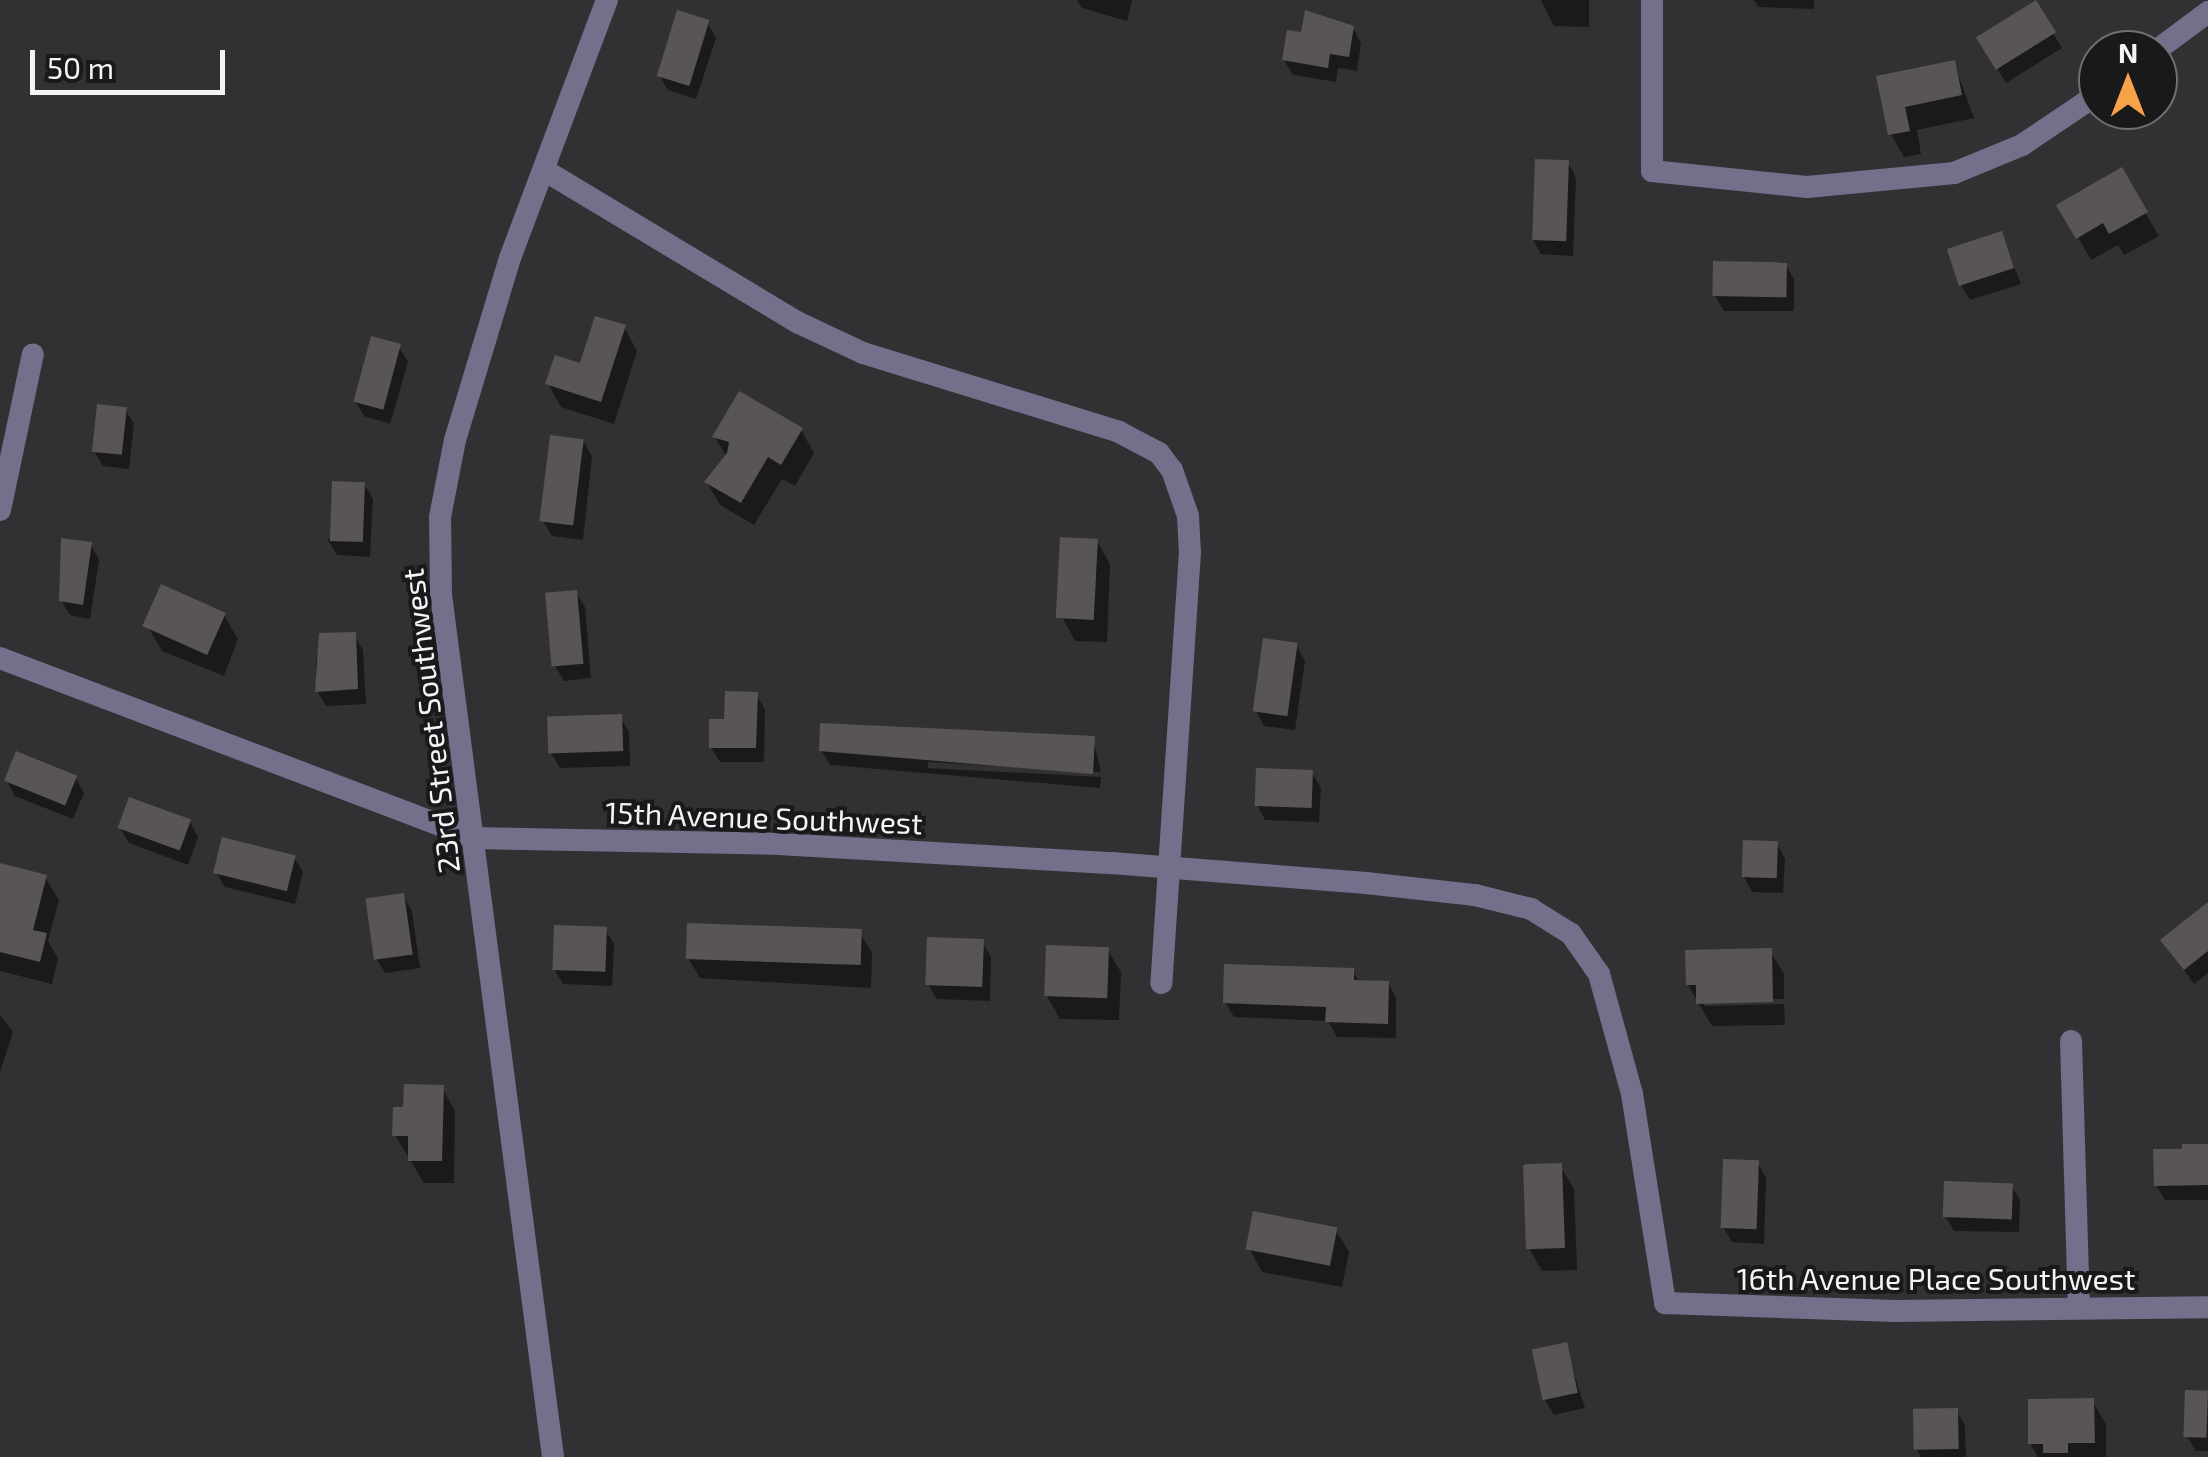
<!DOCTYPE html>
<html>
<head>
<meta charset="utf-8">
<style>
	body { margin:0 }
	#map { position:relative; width:2208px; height:1457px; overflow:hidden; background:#313134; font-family:"Exo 2",sans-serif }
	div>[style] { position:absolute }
	.shadow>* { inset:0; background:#0007 }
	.building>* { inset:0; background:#595557; transform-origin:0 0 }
	.street>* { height:22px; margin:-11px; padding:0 11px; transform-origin:11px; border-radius:11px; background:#746f8b }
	span { translate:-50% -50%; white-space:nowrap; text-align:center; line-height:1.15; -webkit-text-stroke:8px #19191b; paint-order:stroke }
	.street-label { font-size:30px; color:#f4f4f6 }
	.north { position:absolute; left:2078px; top:30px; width:100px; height:100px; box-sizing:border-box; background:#19191b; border:2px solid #717173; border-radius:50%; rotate:0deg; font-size:28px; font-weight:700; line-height:40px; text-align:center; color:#f4f4f6 }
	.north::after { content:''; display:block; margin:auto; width:35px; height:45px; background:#f7a149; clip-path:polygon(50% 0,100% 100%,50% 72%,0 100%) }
	.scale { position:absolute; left:30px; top:50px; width:195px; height:45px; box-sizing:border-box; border:5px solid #f4f4f6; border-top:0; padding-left:12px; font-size:30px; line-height:35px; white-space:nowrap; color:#f4f4f6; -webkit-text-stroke:8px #19191b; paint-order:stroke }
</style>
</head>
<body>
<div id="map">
	<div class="shadow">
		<div style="clip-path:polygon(1077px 0,1132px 0,1127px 21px,1082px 8px)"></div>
		<div style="clip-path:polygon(1541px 0,1589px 0,1589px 27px,1554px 26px)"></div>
		<div style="clip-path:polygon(1754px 0,1814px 0,1814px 9px,1758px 7px)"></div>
		<div style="clip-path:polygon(2035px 4px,2062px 48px,2006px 83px,1988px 54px)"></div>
		<div style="clip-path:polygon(707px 22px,716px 38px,696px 99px,668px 90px,659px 75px)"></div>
		<div style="clip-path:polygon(1353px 28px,1361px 43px,1357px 71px,1338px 68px,1336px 82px,1293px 75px,1284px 60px,1303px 35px)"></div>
		<div style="clip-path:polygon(1954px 63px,1974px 118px,1917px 130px,1921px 154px,1904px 157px,1891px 134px,1879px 78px)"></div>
		<div style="clip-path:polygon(1568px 162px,1576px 178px,1573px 256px,1541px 254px,1533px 240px)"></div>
		<div style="clip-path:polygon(2121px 171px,2159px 236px,2124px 255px,2118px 245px,2091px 260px,2060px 206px)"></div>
		<div style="clip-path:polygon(2001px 234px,2021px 284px,1970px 300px,1961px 285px)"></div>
		<div style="clip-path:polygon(1785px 264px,1794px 279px,1794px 311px,1724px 311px,1715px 296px)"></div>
		<div style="clip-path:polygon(624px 327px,637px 351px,614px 424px,561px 407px,548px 384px,582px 366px)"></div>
		<div style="clip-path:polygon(399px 347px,408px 362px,390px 424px,364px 416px,355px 401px)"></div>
		<div style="clip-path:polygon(125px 409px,134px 424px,129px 469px,103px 466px,94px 451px)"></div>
		<div style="clip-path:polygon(801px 430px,814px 453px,795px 486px,782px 479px,754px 525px,720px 505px,707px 482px,727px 457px,715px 437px)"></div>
		<div style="clip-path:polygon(583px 441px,592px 456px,583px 540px,552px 536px,543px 521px)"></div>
		<div style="clip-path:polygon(364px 484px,373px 499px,370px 557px,337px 555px,328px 540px)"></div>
		<div style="clip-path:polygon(63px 541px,91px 545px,99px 560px,90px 619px,70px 615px,61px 600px)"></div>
		<div style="clip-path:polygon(1097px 541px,1110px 564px,1107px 642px,1075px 641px,1062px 617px)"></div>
		<div style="clip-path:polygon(576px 592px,585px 607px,591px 678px,564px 681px,555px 666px)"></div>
		<div style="clip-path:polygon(224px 615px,238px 639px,224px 676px,162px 651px,148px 627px)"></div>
		<div style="clip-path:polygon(354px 635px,363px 650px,366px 704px,326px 706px,317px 691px,316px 659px)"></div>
		<div style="clip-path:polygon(1297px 646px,1305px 661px,1295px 730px,1264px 726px,1256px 711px)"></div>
		<div style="clip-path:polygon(756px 694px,765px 709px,764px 762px,720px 762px,711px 747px)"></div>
		<div style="clip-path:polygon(620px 717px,629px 732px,630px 766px,560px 768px,551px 753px)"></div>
		<div style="clip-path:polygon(1093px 738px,1101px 772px,928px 762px,928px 768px,1101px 777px,1100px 788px,830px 765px,821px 750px)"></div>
		<div style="clip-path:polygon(1312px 773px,1321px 788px,1319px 822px,1265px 820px,1257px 805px)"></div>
		<div style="clip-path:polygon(76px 778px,84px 793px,73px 819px,15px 796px,7px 781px)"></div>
		<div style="clip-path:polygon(190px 822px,198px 837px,188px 865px,129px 843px,120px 828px)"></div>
		<div style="clip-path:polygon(1777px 844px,1785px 859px,1783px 893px,1752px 892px,1744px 877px)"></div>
		<div style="clip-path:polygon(294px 857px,303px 872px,295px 904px,225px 887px,216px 872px)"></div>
		<div style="clip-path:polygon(45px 877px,59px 900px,48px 941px,58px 959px,52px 984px,0 971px,0 879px)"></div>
		<div style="clip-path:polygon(403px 896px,412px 911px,420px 968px,385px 973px,376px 958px)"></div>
		<div style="clip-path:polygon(2208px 906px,2208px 973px,2194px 984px,2163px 941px)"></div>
		<div style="clip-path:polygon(605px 929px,614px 944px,612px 986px,563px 984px,554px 969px)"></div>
		<div style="clip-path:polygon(860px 933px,872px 953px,871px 988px,700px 978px,688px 958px)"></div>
		<div style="clip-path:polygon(982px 942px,991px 957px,990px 1001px,937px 999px,928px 984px)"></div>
		<div style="clip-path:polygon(1107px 949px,1121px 972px,1119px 1020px,1060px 1019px,1047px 996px)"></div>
		<div style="clip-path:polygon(1770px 951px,1784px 974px,1784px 999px,1704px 1001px,1704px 1006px,1784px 1004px,1785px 1025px,1712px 1026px,1688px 985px)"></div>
		<div style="clip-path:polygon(1352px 970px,1360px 983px,1388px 983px,1396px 998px,1396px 1038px,1337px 1037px,1328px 1021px,1234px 1017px,1225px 1002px)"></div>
		<div style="clip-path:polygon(0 1015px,13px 1032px,0 1072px)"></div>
		<div style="clip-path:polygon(442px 1088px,455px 1111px,454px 1183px,424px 1183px,395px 1135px,406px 1110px)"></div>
		<div style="clip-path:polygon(2208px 1147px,2208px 1200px,2165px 1200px,2156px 1185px)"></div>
		<div style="clip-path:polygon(1758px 1163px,1766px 1178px,1764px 1244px,1732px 1242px,1723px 1227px)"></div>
		<div style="clip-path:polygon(1560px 1166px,1574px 1189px,1577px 1270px,1542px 1271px,1529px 1248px)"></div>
		<div style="clip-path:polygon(2011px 1185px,2020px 1200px,2019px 1232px,1954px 1231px,1945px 1216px)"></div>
		<div style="clip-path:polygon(1335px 1229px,1349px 1252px,1342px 1287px,1262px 1272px,1249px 1248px)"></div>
		<div style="clip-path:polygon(1565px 1345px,1585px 1408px,1554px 1415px,1545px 1400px)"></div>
		<div style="clip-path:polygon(2208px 1393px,2208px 1451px,2196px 1451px,2187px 1436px)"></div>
		<div style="clip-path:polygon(2092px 1401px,2106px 1424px,2106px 1457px,2038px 1457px,2030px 1443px)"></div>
		<div style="clip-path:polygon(1957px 1411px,1965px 1426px,1966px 1457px,1921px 1457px,1917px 1450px)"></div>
	</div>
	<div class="building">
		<div style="left:2036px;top:0;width:38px;height:71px;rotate:58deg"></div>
		<div style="left:677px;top:10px;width:34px;height:69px;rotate:17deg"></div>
		<div style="clip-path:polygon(1305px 10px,1354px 26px,1349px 57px,1330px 54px,1328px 68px,1282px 60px,1287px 30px,1301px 32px)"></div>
		<div style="clip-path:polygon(1955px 60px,1962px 95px,1905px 107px,1910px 131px,1888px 135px,1876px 76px)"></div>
		<div style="left:1535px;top:159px;width:34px;height:81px;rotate:2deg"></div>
		<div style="clip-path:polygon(2122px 167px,2148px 212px,2109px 234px,2103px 223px,2076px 239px,2056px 205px)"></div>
		<div style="left:2002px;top:231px;width:39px;height:58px;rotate:72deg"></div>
		<div style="left:1713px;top:261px;width:74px;height:35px;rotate:1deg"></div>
		<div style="clip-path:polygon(595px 316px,626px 325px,601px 402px,545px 384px,555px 355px,580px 363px)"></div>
		<div style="left:371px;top:336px;width:31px;height:68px;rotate:15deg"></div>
		<div style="clip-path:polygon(739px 391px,803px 428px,781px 465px,768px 457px,741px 503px,704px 482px,727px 453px,729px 442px,712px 437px)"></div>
		<div style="left:97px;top:404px;width:30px;height:48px;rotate:6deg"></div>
		<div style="left:550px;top:435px;width:34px;height:87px;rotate:7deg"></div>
		<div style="left:332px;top:481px;width:33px;height:60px;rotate:2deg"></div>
		<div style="left:1060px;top:537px;width:38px;height:81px;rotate:3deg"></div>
		<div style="clip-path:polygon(61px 538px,92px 542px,83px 605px,59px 601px)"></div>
		<div style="left:161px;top:584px;width:71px;height:46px;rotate:24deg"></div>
		<div style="left:577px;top:590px;width:74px;height:32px;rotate:85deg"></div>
		<div style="clip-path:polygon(356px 632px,358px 689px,315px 692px,319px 633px)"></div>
		<div style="left:1263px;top:638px;width:35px;height:74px;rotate:8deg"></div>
		<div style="clip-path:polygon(725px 691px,758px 692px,756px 748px,709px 748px,709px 719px,724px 719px)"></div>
		<div style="left:622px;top:714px;width:37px;height:75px;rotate:88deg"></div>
		<div style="clip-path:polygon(820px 723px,1095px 736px,1093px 774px,819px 751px)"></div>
		<div style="left:16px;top:751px;width:66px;height:32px;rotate:22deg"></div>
		<div style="left:1256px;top:768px;width:57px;height:38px;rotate:2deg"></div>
		<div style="left:129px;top:797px;width:66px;height:33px;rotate:20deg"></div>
		<div style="left:222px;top:837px;width:76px;height:37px;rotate:14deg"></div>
		<div style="left:1743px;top:840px;width:35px;height:37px;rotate:2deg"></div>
		<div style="clip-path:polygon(0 863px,47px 875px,33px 930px,47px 933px,40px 962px,0 952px)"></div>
		<div style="left:404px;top:893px;width:62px;height:39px;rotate:82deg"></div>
		<div style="clip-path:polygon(2208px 902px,2208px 951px,2184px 970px,2160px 940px)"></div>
		<div style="left:687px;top:923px;width:175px;height:36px;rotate:2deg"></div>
		<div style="left:554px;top:925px;width:53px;height:45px;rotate:2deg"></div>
		<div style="left:927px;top:937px;width:57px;height:48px;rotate:2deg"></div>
		<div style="left:1046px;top:945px;width:63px;height:51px;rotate:2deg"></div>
		<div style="clip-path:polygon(1772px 948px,1773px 1002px,1696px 1004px,1696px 985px,1686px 985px,1685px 950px)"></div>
		<div style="clip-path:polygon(1224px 964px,1354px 968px,1354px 980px,1389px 981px,1388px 1024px,1325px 1022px,1326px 1007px,1223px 1003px)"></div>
		<div style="clip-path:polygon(404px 1084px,444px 1085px,442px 1161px,408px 1161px,408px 1136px,392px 1136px,393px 1107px,403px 1107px)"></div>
		<div style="clip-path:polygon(2182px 1144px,2208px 1144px,2208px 1185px,2154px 1186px,2153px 1149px,2182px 1149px)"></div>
		<div style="left:1723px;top:1159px;width:36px;height:69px;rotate:2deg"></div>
		<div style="left:1562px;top:1163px;width:85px;height:39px;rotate:88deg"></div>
		<div style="left:1944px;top:1181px;width:69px;height:36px;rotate:2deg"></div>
		<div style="left:1253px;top:1211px;width:86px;height:39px;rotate:11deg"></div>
		<div style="left:1567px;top:1342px;width:52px;height:36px;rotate:78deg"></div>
		<div style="left:2185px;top:1390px;width:23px;height:47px;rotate:2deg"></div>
		<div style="clip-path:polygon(2094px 1398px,2095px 1443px,2068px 1443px,2068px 1453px,2043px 1453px,2043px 1444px,2028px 1444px,2028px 1399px)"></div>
		<div style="left:1958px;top:1408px;width:41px;height:45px;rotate:89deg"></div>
	</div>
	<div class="street">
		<div style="left:1652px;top:0;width:171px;rotate:90deg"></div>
		<div style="left:1652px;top:171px;width:156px;rotate:5.9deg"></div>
		<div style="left:1807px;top:187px;width:148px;rotate:-5.4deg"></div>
		<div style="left:1954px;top:173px;width:74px;rotate:-22.4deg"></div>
		<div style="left:2022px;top:145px;width:92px;rotate:-33.9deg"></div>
		<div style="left:2157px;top:50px;width:64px;rotate:-36.7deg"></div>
		<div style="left:544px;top:170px;width:297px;rotate:31deg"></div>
		<div style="left:799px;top:323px;width:71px;rotate:25.1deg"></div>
		<div style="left:863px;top:353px;width:268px;rotate:17.1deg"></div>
		<div style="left:1119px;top:432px;width:45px;rotate:27.7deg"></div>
		<div style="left:1159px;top:453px;width:21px;rotate:53deg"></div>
		<div style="left:1172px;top:470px;width:49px;rotate:70.8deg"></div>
		<div style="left:1188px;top:516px;width:36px;rotate:87deg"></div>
		<div style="left:1190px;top:552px;width:432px;rotate:93.8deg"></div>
		<div style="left:0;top:510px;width:159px;rotate:-78.1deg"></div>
		<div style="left:0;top:658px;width:507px;rotate:20.79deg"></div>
		<div style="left:474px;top:838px;width:304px;rotate:1.1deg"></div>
		<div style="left:778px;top:844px;width:335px;rotate:3.3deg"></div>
		<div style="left:1112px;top:863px;width:255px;rotate:4.5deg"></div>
		<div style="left:1366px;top:883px;width:110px;rotate:6.3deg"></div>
		<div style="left:1475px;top:895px;width:58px;rotate:14deg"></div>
		<div style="left:1531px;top:909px;width:47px;rotate:32deg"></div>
		<div style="left:1571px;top:934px;width:49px;rotate:55deg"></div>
		<div style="left:1599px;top:974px;width:124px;rotate:74.6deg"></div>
		<div style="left:1632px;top:1094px;width:212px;rotate:81deg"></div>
		<div style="left:1665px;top:1303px;width:230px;rotate:2deg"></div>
		<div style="left:1895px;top:1311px;width:313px;rotate:-0.7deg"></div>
		<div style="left:2071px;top:1041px;width:267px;rotate:88.3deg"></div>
		<div style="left:553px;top:1457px;width:869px;rotate:-97.4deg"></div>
		<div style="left:441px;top:595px;width:78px;rotate:-90.7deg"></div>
		<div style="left:440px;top:517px;width:78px;rotate:-79deg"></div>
		<div style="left:455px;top:440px;width:190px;rotate:-73.2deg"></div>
		<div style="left:510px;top:258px;width:276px;rotate:-69.4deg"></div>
	</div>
	<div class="street-label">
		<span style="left:430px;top:721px;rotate:-97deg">23rd Street Southwest</span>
		<span style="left:764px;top:817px;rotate:2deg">15th Avenue Southwest</span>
		<span style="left:1936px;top:1278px">16th Avenue Place Southwest</span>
	</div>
	<div class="north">N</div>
	<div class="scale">50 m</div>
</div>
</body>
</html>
